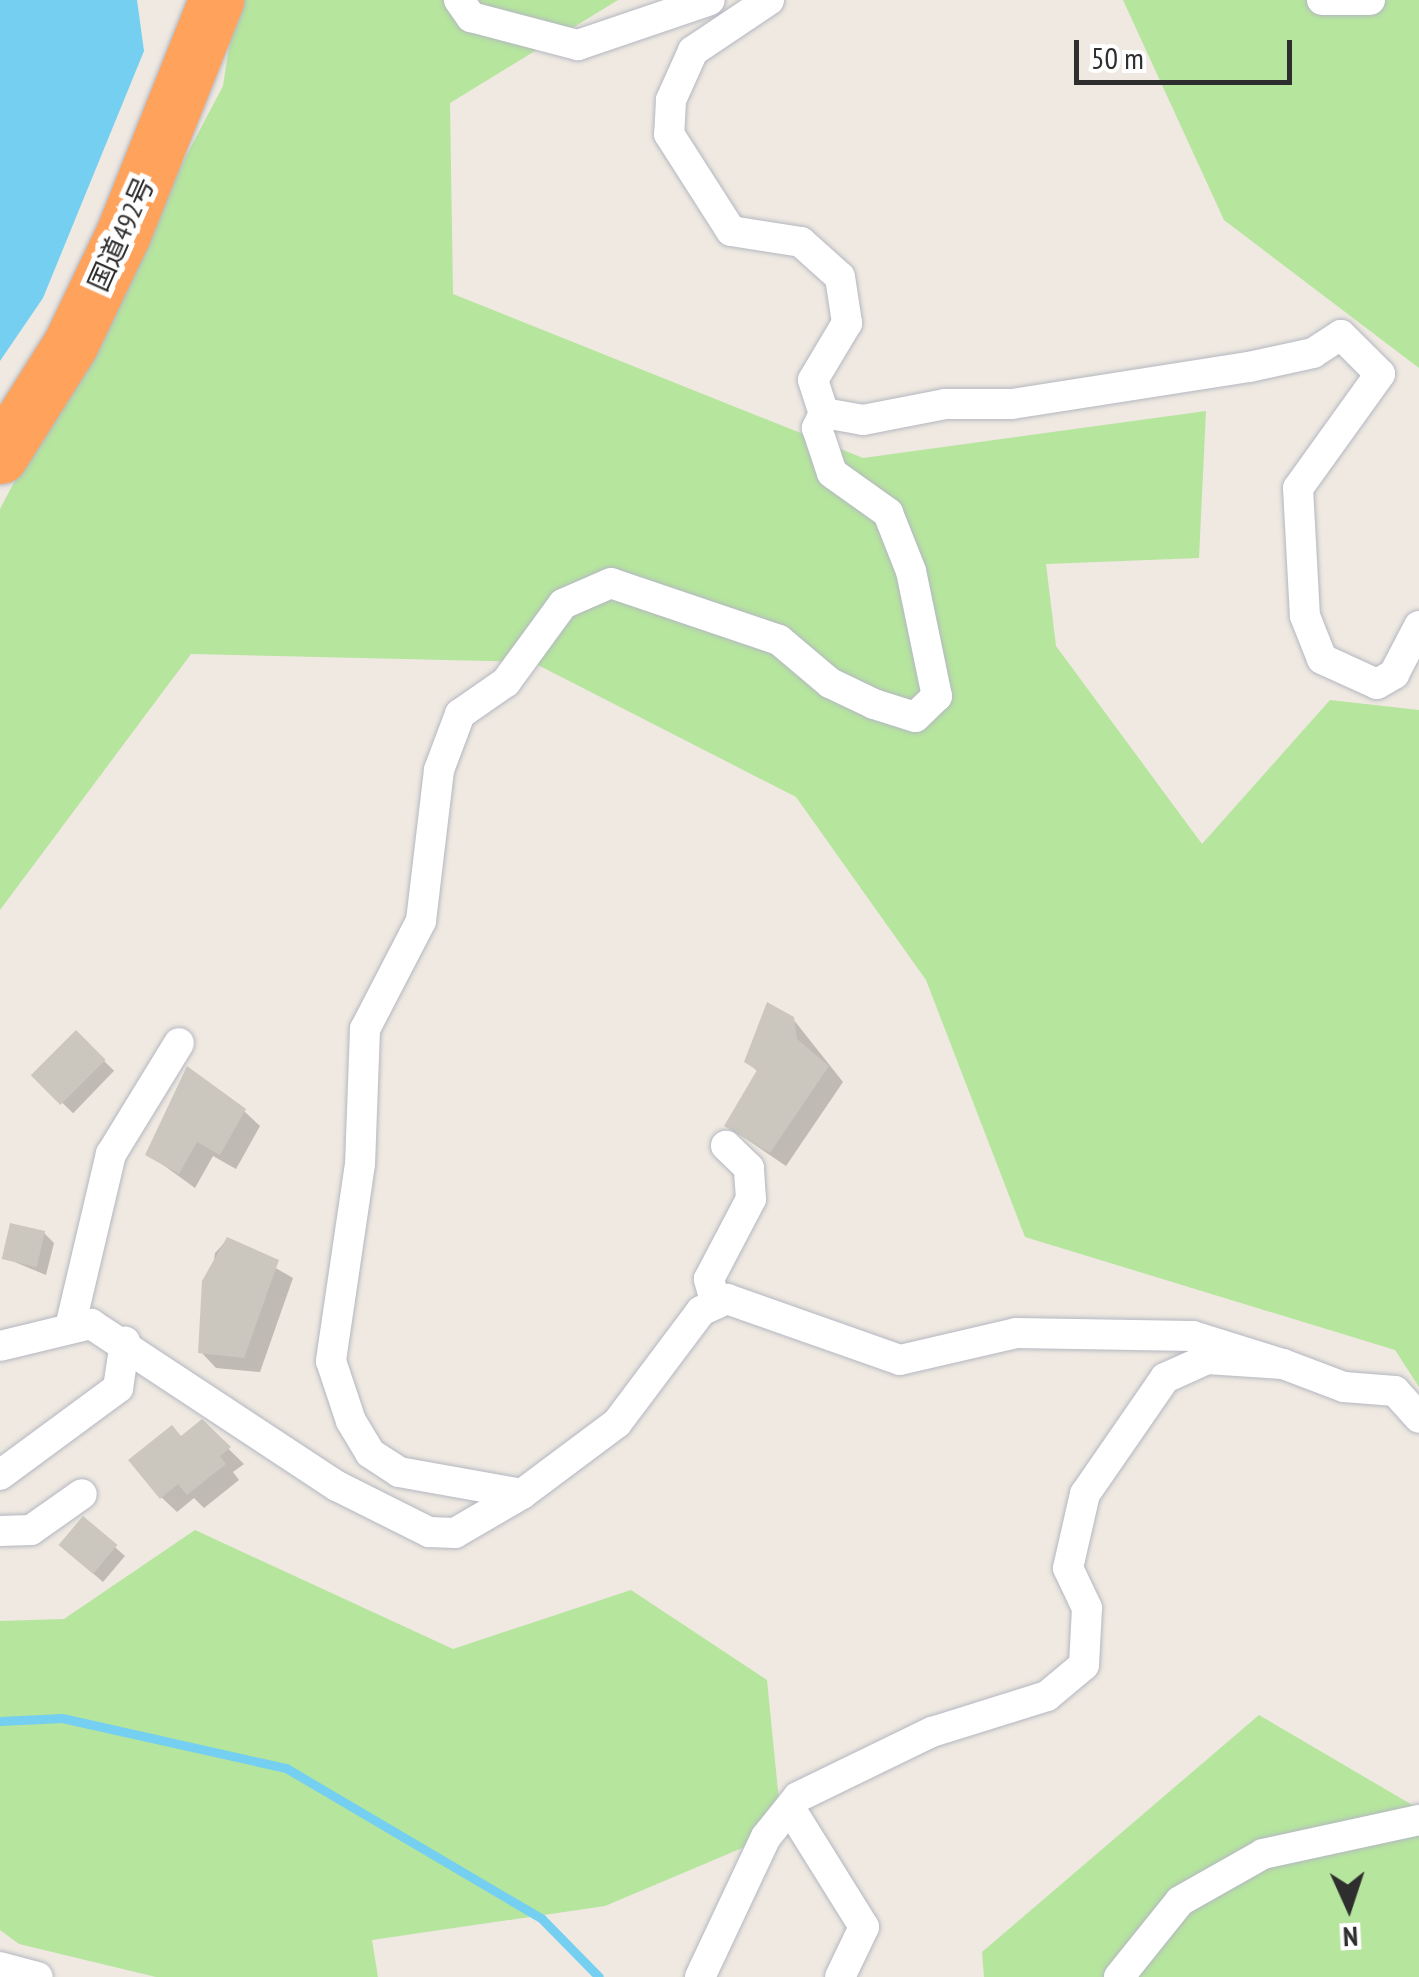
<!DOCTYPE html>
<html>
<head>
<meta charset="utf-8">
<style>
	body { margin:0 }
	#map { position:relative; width:1419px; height:1977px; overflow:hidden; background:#efe9e1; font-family:"PT Sans Narrow","Noto Sans JP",sans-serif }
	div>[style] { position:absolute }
	.green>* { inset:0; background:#b6e59e }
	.water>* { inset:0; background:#75cff0 }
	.shadow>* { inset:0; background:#0003; transform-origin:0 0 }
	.stream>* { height:9px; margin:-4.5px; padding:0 4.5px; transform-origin:4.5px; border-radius:4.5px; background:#75cff0 }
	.building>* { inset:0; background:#cbc7bf; transform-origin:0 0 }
	.roads { filter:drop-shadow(0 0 2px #b4b7c1) drop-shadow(0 0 2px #b4b7c1) }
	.street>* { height:30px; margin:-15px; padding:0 15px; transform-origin:15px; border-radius:15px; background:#fff }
	.highway>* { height:55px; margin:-27.5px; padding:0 27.5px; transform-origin:27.5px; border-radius:27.5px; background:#ffa35c }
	span { translate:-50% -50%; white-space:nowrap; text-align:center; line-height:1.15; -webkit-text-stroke:10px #fff; paint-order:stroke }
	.street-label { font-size:28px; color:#2e2e2e }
	.north { position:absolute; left:1299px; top:1857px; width:100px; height:100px; -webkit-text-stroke:8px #fff; paint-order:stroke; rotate:177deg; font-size:28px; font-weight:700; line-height:40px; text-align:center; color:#2e2e2e }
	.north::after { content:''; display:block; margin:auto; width:35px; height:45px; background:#2e2e2e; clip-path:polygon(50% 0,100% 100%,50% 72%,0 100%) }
	.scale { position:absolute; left:1074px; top:40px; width:218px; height:45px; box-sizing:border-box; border:5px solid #2e2e2e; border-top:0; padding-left:12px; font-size:30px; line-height:35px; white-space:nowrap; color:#2e2e2e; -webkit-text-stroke:8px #fff; paint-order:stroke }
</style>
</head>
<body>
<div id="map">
	<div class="green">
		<div style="clip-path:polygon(236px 0,618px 0,450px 103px,453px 294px,863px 458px,1206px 411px,1199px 558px,1046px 564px,1056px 646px,1202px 844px,1330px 700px,1419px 710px,1419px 1387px,1395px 1350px,1025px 1237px,926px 980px,796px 797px,532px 662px,191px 654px,0 910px,0 509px,223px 86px)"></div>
		<div style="clip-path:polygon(1123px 0,1419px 0,1419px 368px,1224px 220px)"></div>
		<div style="clip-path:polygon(195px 1530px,453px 1649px,631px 1590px,767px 1680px,782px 1831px,605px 1906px,372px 1940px,378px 1977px,156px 1977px,19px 1944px,0 1930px,0 1621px,64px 1619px)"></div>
		<div style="clip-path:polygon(1259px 1715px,1419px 1809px,1419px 1977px,984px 1977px,982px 1952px)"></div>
	</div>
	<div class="water">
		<div style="clip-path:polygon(0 0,137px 0,144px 51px,43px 298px,0 361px)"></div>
	</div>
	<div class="shadow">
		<div style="clip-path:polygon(793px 1019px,843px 1082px,786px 1166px,727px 1126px,759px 1073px,747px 1061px)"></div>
		<div style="left:76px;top:1034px;width:53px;height:59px;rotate:44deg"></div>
		<div style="clip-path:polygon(244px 1111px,260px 1126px,236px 1169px,213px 1156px,195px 1188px,148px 1154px)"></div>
		<div style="clip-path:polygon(44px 1233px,54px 1243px,46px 1275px,5px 1258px)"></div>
		<div style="clip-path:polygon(227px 1240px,293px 1278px,260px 1372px,216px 1368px,201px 1352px,215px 1253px)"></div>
		<div style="clip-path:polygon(202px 1423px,244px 1464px,233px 1472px,239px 1480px,204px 1508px,194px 1498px,177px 1512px,161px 1497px,182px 1438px)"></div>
		<div style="clip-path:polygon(83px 1519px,125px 1556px,103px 1582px,67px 1551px)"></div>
	</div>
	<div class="stream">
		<div style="left:0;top:1721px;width:62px;rotate:-2.8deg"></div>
		<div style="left:62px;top:1718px;width:230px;rotate:12.6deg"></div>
		<div style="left:286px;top:1768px;width:297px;rotate:30.5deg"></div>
		<div style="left:542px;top:1919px;width:81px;rotate:45.5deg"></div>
	</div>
	<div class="building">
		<div style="clip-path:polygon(767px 1002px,794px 1017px,797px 1039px,829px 1066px,770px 1153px,724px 1126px,757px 1070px,744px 1062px)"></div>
		<div style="left:76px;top:1030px;width:42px;height:64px;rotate:45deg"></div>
		<div style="clip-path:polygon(187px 1066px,246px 1109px,220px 1155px,197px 1142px,179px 1174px,145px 1155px)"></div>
		<div style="left:10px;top:1223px;width:36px;height:37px;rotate:13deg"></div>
		<div style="clip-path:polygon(227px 1237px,279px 1260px,244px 1358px,198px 1353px,202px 1281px)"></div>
		<div style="clip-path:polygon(202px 1419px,231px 1447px,220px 1456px,226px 1464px,187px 1495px,178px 1484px,160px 1499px,128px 1460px,172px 1425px,181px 1436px)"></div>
		<div style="left:83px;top:1516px;width:45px;height:38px;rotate:40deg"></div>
	</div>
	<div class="roads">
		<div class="street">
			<div style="left:459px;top:0;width:21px;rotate:55deg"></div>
			<div style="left:471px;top:17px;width:111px;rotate:14.7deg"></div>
			<div style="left:578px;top:45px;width:139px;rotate:-18.8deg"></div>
			<div style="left:769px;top:0;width:92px;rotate:146.1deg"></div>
			<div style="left:693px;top:51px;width:54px;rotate:114.2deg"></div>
			<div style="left:671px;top:100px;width:34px;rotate:93deg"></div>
			<div style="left:669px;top:134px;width:115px;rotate:57.4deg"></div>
			<div style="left:731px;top:231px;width:71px;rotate:8.9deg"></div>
			<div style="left:801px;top:242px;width:52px;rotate:41.9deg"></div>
			<div style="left:840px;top:277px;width:47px;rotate:81.3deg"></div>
			<div style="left:847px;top:323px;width:66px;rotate:120.8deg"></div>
			<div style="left:813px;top:380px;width:35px;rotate:72deg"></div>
			<div style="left:824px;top:413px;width:40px;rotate:10deg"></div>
			<div style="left:863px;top:420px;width:84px;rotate:-11deg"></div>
			<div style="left:945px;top:404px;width:67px"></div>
			<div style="left:1012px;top:404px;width:240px;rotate:-8.9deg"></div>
			<div style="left:1249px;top:367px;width:66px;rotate:-12.3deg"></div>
			<div style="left:1313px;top:353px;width:33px;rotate:-33deg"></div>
			<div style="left:1341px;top:335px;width:55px;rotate:45deg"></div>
			<div style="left:1380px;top:374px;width:140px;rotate:125.7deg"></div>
			<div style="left:1298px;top:488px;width:128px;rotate:86.9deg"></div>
			<div style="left:1305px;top:616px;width:46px;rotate:68.4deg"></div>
			<div style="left:1322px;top:659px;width:60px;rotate:24.4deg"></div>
			<div style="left:1377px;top:684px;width:20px;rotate:-30deg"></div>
			<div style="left:1394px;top:674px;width:54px;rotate:-62.5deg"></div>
			<div style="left:1322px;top:0;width:48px"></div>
			<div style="left:824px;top:413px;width:17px;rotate:115deg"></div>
			<div style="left:817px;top:428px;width:47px;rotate:71.6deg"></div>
			<div style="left:832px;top:473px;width:69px;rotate:35.5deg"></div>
			<div style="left:888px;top:513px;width:62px;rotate:68.4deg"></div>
			<div style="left:911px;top:571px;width:128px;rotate:78.3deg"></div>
			<div style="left:937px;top:696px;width:30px;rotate:136deg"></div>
			<div style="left:915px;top:717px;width:43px;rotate:-162.4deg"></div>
			<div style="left:874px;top:704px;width:49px;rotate:-154.5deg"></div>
			<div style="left:830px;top:683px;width:67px;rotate:-139.9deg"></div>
			<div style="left:779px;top:640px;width:177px;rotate:-161.3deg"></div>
			<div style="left:611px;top:583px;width:52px;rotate:156.4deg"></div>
			<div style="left:563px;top:604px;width:97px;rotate:126.2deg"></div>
			<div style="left:506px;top:682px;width:56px;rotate:145.2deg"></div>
			<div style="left:460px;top:714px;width:60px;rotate:110.6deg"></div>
			<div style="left:439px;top:770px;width:152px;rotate:96.8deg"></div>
			<div style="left:421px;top:921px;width:122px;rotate:117.4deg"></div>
			<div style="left:365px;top:1029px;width:135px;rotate:92.1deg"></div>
			<div style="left:360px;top:1164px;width:199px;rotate:98.4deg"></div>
			<div style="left:331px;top:1361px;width:63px;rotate:71.6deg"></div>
			<div style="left:351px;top:1421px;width:37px;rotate:59deg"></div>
			<div style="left:370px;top:1453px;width:35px;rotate:33deg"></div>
			<div style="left:399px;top:1472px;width:125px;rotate:10.1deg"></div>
			<div style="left:522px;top:1494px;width:119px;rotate:-36.8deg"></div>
			<div style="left:617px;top:1423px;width:140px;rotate:-53.1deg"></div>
			<div style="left:701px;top:1311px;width:29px;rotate:-25deg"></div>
			<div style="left:727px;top:1299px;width:183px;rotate:19.4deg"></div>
			<div style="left:900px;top:1360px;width:119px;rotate:-13.1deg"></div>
			<div style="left:1016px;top:1333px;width:177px;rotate:1deg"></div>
			<div style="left:1193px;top:1336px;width:94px;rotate:17.3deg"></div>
			<div style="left:716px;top:1304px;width:26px;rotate:-106deg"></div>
			<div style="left:709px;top:1279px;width:90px;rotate:-62.3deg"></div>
			<div style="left:751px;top:1199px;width:31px;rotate:-94deg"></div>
			<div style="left:749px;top:1168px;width:32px;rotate:-136deg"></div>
			<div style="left:71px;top:1323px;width:174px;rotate:-76.7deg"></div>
			<div style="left:111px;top:1154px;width:130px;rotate:-58.5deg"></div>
			<div style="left:0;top:1346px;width:94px;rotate:-13.6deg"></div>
			<div style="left:91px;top:1324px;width:295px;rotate:33.4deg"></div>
			<div style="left:337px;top:1486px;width:103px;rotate:26.6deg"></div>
			<div style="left:429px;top:1532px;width:26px;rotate:2deg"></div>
			<div style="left:455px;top:1533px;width:78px;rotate:-30.2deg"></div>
			<div style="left:0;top:1475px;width:147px;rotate:-36.4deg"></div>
			<div style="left:118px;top:1388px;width:47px;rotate:-81.3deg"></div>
			<div style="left:0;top:1531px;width:31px;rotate:-2deg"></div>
			<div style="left:31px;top:1530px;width:62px;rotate:-35.2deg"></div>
			<div style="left:790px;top:1808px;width:140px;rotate:58.1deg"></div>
			<div style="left:864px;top:1927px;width:55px;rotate:115.6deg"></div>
			<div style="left:0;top:1967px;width:39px;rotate:15deg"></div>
			<div style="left:700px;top:1977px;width:155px;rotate:-64.8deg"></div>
			<div style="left:766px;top:1837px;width:51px;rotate:-51.3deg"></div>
			<div style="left:798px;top:1797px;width:149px;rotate:-25.9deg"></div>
			<div style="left:932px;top:1732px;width:121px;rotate:-17.4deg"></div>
			<div style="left:1047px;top:1696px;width:48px;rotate:-40deg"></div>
			<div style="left:1084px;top:1665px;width:57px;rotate:-87deg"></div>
			<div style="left:1087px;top:1608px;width:44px;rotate:-115.4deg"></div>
			<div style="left:1068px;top:1568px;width:76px;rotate:-77.1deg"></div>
			<div style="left:1085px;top:1494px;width:141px;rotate:-55.4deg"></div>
			<div style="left:1165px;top:1378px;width:46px;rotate:-24.3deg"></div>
			<div style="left:1207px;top:1359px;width:76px;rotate:3.8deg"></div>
			<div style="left:1283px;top:1364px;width:65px;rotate:20.7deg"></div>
			<div style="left:1344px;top:1387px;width:51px;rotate:4.5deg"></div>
			<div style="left:1395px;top:1391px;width:36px;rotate:48deg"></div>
			<div style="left:1119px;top:1977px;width:97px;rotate:-51.2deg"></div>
			<div style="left:1180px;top:1901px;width:95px;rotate:-29.5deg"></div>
			<div style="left:1263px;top:1854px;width:160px;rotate:-12.3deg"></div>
		</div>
		<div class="highway">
			<div style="left:0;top:456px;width:131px;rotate:-57.8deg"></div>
			<div style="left:70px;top:345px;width:123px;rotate:-64.5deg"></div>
			<div style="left:123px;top:234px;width:252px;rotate:-68.3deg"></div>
		</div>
	</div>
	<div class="street-label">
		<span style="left:121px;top:234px;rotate:-66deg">国道492号</span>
	</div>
	<div class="north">N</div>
	<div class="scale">50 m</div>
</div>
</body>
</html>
